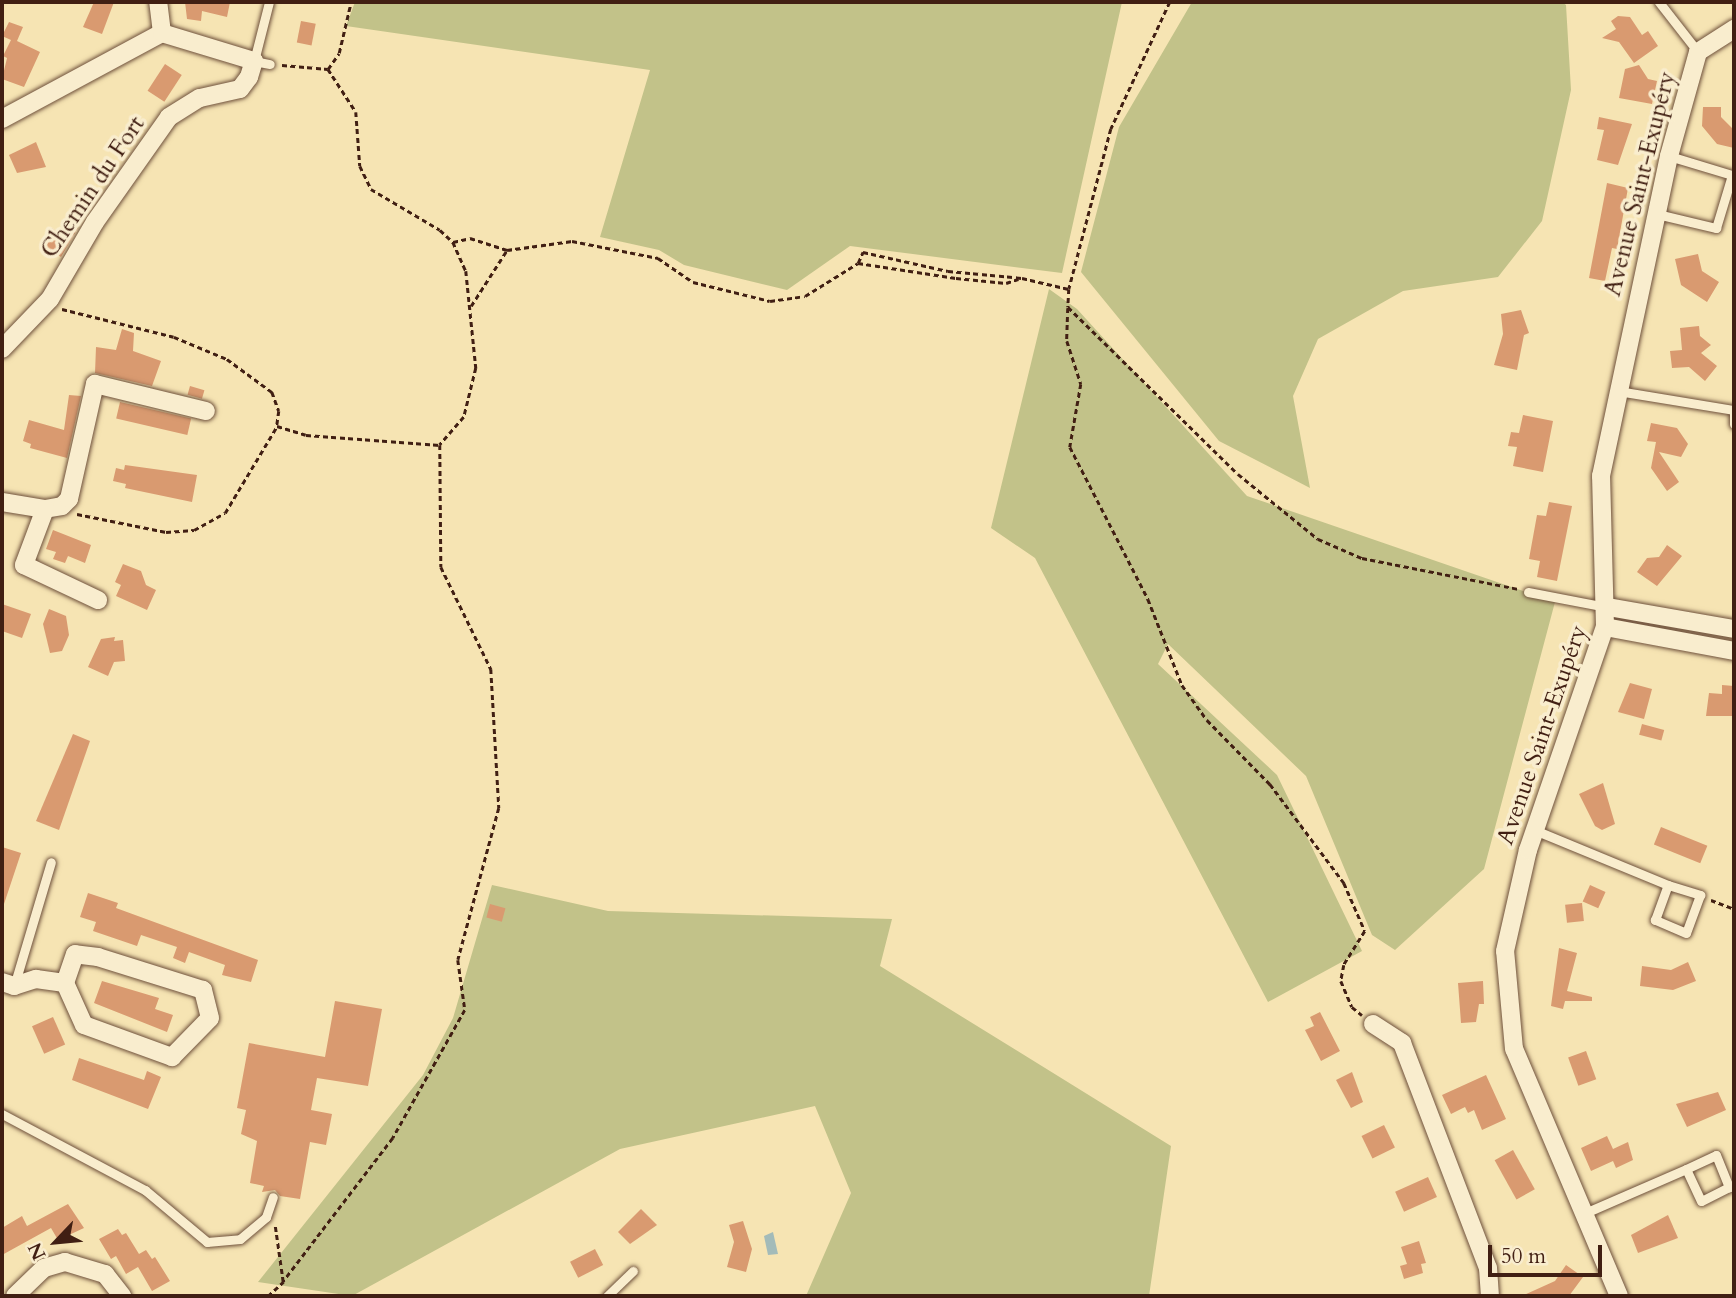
<!DOCTYPE html>
<html>
<head>
<meta charset="utf-8">
<style>
	body { margin:0 }
	#map { position:relative; width:1736px; height:1298px; overflow:hidden; background:#f6e4b3; font-family:Cardo,serif }
	div>[style] { position:absolute }
	.green>* { inset:0; background:#c2c289 }
	.water>* { inset:0; background:#a3bbb9 }
	.building>* { inset:0; background:#d99a70; transform-origin:0 0 }
	.path>* { height:2.5px; margin-top:-1.25px; transform-origin:0; background:repeating-linear-gradient(90deg,#411f13 0 5px,transparent 0 8.5px) }
	.roads { filter:drop-shadow(0 0 2px #6e503b) drop-shadow(0 0 2px #6e503b) }
	.service>* { height:9px; margin:-4.5px; padding:0 4.5px; transform-origin:4.5px; border-radius:4.5px; background:#f9edce }
	.minor>* { height:18px; margin:-9px; padding:0 9px; transform-origin:9px; border-radius:9px; background:#f9edce }
	span { translate:-50% -50%; white-space:nowrap; text-align:center; line-height:1.15; -webkit-text-stroke:7px #f9edce; paint-order:stroke }
	.street-label { font-size:24px; color:#411f13 }
	.frame { position:absolute; inset:0; border:4px solid #411f13; pointer-events:none }
	.north { position:absolute; left:21px; top:1207px; width:70px; height:70px; -webkit-text-stroke:5px #f9edce; paint-order:stroke; rotate:244deg; font-size:19px; font-weight:700; line-height:28px; text-align:center; color:#411f13 }
	.north::after { content:''; display:block; margin:auto; width:24px; height:32px; background:#411f13; clip-path:polygon(50% 0,100% 100%,50% 72%,0 100%) }
	.scale { position:absolute; left:1488px; top:1245px; width:114px; height:32px; box-sizing:border-box; border:4px solid #411f13; border-top:0; padding-left:9px; font-size:21px; line-height:24px; white-space:nowrap; color:#411f13; -webkit-text-stroke:5px #f9edce; paint-order:stroke }
</style>
</head>
<body>
<div id="map">
	<div class="green">
		<div style="clip-path:polygon(355px 2px,1122px 2px,1062px 273px,850px 246px,787px 290px,684px 265px,659px 250px,600px 237px,650px 70px,346px 26px)"></div>
		<div style="clip-path:polygon(1192px 2px,1562px 2px,1566px 5px,1571px 90px,1542px 221px,1498px 277px,1403px 291px,1318px 339px,1293px 396px,1310px 488px,1219px 441px,1081px 272px,1119px 127px)"></div>
		<div style="clip-path:polygon(1049px 289px,1077px 309px,1247px 496px,1555px 602px,1484px 869px,1395px 950px,1372px 935px,1306px 776px,1168px 644px,1158px 664px,1277px 775px,1362px 951px,1268px 1002px,1035px 558px,991px 528px)"></div>
		<div style="clip-path:polygon(492px 885px,608px 911px,892px 919px,880px 966px,1171px 1146px,1149px 1296px,806px 1296px,851px 1193px,815px 1106px,620px 1149px,352px 1296px,258px 1282px,423px 1075px,453px 1018px)"></div>
	</div>
	<div class="water">
		<div style="clip-path:polygon(773px 1232px,778px 1254px,768px 1255px,764px 1236px)"></div>
	</div>
	<div class="building">
		<div style="clip-path:polygon(94px 2px,114px 2px,102px 34px,83px 27px)"></div>
		<div style="clip-path:polygon(185px 2px,230px 2px,227px 17px,202px 11px,201px 21px,187px 19px)"></div>
		<div style="clip-path:polygon(1618px 16px,1630px 17px,1642px 35px,1648px 31px,1658px 46px,1634px 63px,1619px 42px,1602px 38px,1616px 29px,1611px 21px)"></div>
		<div style="left:301px;top:21px;width:15px;height:22px;rotate:11deg"></div>
		<div style="clip-path:polygon(9px 22px,23px 27px,17px 41px,40px 52px,24px 87px,2px 79px,7px 58px,3px 56px,11px 40px,2px 36px)"></div>
		<div style="left:165px;top:64px;width:20px;height:32px;rotate:33deg"></div>
		<div style="clip-path:polygon(1639px 65px,1648px 79px,1657px 81px,1652px 104px,1619px 98px,1625px 69px)"></div>
		<div style="clip-path:polygon(1703px 107px,1721px 107px,1721px 117px,1734px 130px,1734px 148px,1717px 144px,1702px 126px)"></div>
		<div style="clip-path:polygon(1599px 117px,1632px 124px,1618px 165px,1597px 160px,1604px 130px,1597px 129px)"></div>
		<div style="clip-path:polygon(36px 142px,46px 167px,17px 173px,9px 155px)"></div>
		<div style="clip-path:polygon(1607px 183px,1628px 188px,1617px 249px,1612px 248px,1605px 281px,1589px 278px)"></div>
		<div style="clip-path:polygon(65px 221px,78px 228px,61px 257px,42px 245px,52px 228px,58px 232px)"></div>
		<div style="clip-path:polygon(1698px 254px,1702px 271px,1719px 282px,1707px 302px,1681px 285px,1675px 259px)"></div>
		<div style="clip-path:polygon(1521px 310px,1529px 333px,1524px 335px,1517px 370px,1494px 365px,1503px 334px,1501px 314px)"></div>
		<div style="clip-path:polygon(1699px 326px,1700px 336px,1711px 345px,1701px 353px,1717px 366px,1705px 381px,1689px 367px,1672px 368px,1670px 351px,1682px 350px,1680px 328px)"></div>
		<div style="clip-path:polygon(122px 329px,134px 333px,133px 351px,161px 361px,152px 386px,95px 373px,96px 347px,116px 350px)"></div>
		<div style="left:190px;top:386px;width:15px;height:9px;rotate:16deg"></div>
		<div style="clip-path:polygon(69px 395px,81px 396px,67px 458px,30px 448px,31px 444px,23px 441px,29px 420px,64px 430px)"></div>
		<div style="left:120px;top:402px;width:73px;height:17px;rotate:13deg"></div>
		<div style="clip-path:polygon(1523px 415px,1553px 421px,1543px 472px,1513px 466px,1517px 447px,1508px 446px,1511px 432px,1519px 433px)"></div>
		<div style="clip-path:polygon(1651px 423px,1677px 428px,1688px 444px,1681px 457px,1659px 452px,1679px 482px,1667px 491px,1651px 468px,1656px 442px,1647px 441px)"></div>
		<div style="clip-path:polygon(125px 465px,197px 475px,192px 502px,125px 488px,126px 484px,113px 481px,116px 468px,124px 470px)"></div>
		<div style="clip-path:polygon(1549px 502px,1572px 506px,1557px 581px,1537px 577px,1540px 561px,1529px 559px,1537px 515px,1546px 516px)"></div>
		<div style="clip-path:polygon(53px 530px,91px 545px,85px 563px,68px 556px,65px 563px,53px 559px,56px 552px,46px 549px)"></div>
		<div style="clip-path:polygon(1667px 545px,1682px 556px,1657px 586px,1637px 572px,1647px 558px,1659px 557px)"></div>
		<div style="clip-path:polygon(123px 564px,141px 571px,146px 585px,156px 590px,147px 610px,116px 596px,121px 585px,115px 582px)"></div>
		<div style="clip-path:polygon(2px 604px,31px 614px,22px 638px,2px 631px)"></div>
		<div style="clip-path:polygon(49px 609px,66px 616px,69px 635px,62px 651px,50px 653px,43px 624px)"></div>
		<div style="clip-path:polygon(115px 637px,114px 641px,123px 640px,125px 661px,114px 662px,108px 676px,88px 667px,101px 639px)"></div>
		<div style="clip-path:polygon(1630px 683px,1652px 689px,1644px 719px,1618px 712px)"></div>
		<div style="clip-path:polygon(1722px 685px,1734px 686px,1734px 716px,1706px 716px,1709px 693px,1722px 694px)"></div>
		<div style="left:1642px;top:724px;width:23px;height:11px;rotate:15deg"></div>
		<div style="clip-path:polygon(73px 734px,90px 741px,59px 830px,36px 821px)"></div>
		<div style="clip-path:polygon(1603px 783px,1615px 824px,1602px 830px,1595px 826px,1579px 794px)"></div>
		<div style="left:1661px;top:827px;width:50px;height:19px;rotate:22deg"></div>
		<div style="clip-path:polygon(2px 847px,21px 853px,4px 904px,2px 904px)"></div>
		<div style="left:1590px;top:885px;width:17px;height:18px;rotate:24deg"></div>
		<div style="clip-path:polygon(88px 893px,118px 903px,116px 908px,258px 960px,251px 982px,222px 975px,225px 965px,189px 952px,185px 963px,173px 958px,177px 947px,141px 935px,137px 946px,93px 931px,96px 922px,80px 917px)"></div>
		<div style="left:1582px;top:903px;width:18px;height:17px;rotate:84deg"></div>
		<div style="left:490px;top:904px;width:16px;height:14px;rotate:15deg"></div>
		<div style="clip-path:polygon(1559px 948px,1577px 953px,1567px 991px,1592px 997px,1592px 1001px,1565px 1001px,1563px 1009px,1551px 1006px)"></div>
		<div style="clip-path:polygon(1688px 962px,1696px 981px,1673px 990px,1640px 986px,1642px 966px,1671px 970px)"></div>
		<div style="clip-path:polygon(102px 981px,159px 998px,155px 1009px,173px 1015px,167px 1032px,94px 1003px)"></div>
		<div style="clip-path:polygon(1483px 981px,1484px 1004px,1479px 1004px,1476px 1022px,1461px 1023px,1458px 983px)"></div>
		<div style="clip-path:polygon(335px 1001px,382px 1009px,368px 1086px,317px 1078px,311px 1110px,332px 1114px,326px 1145px,310px 1142px,300px 1199px,280px 1196px,275px 1190px,262px 1192px,264px 1186px,250px 1183px,257px 1141px,241px 1134px,246px 1110px,237px 1108px,249px 1043px,325px 1057px)"></div>
		<div style="clip-path:polygon(1320px 1012px,1340px 1051px,1321px 1061px,1305px 1030px,1314px 1026px,1310px 1017px)"></div>
		<div style="left:53px;top:1017px;width:30px;height:23px;rotate:66deg"></div>
		<div style="left:1586px;top:1051px;width:30px;height:19px;rotate:70deg"></div>
		<div style="clip-path:polygon(79px 1058px,144px 1080px,147px 1071px,161px 1077px,148px 1109px,72px 1080px)"></div>
		<div style="clip-path:polygon(1352px 1072px,1363px 1102px,1351px 1108px,1336px 1080px)"></div>
		<div style="clip-path:polygon(1486px 1075px,1506px 1119px,1482px 1130px,1474px 1110px,1468px 1113px,1465px 1107px,1451px 1114px,1442px 1095px)"></div>
		<div style="clip-path:polygon(1718px 1092px,1726px 1110px,1687px 1127px,1676px 1104px)"></div>
		<div style="left:1384px;top:1125px;width:25px;height:25px;rotate:64deg"></div>
		<div style="clip-path:polygon(1607px 1136px,1613px 1149px,1628px 1142px,1633px 1160px,1616px 1168px,1613px 1161px,1591px 1171px,1581px 1148px)"></div>
		<div style="left:1513px;top:1150px;width:45px;height:21px;rotate:61deg"></div>
		<div style="left:1428px;top:1177px;width:22px;height:36px;rotate:66deg"></div>
		<div style="clip-path:polygon(68px 1204px,84px 1228px,58px 1240px,51px 1228px,2px 1255px,2px 1228px,22px 1216px,27px 1226px)"></div>
		<div style="clip-path:polygon(641px 1209px,657px 1225px,630px 1244px,618px 1232px)"></div>
		<div style="clip-path:polygon(1668px 1215px,1678px 1238px,1638px 1253px,1631px 1235px)"></div>
		<div style="clip-path:polygon(743px 1221px,752px 1249px,746px 1272px,727px 1267px,734px 1242px,729px 1225px)"></div>
		<div style="clip-path:polygon(118px 1229px,122px 1235px,126px 1233px,139px 1254px,146px 1250px,152px 1259px,155px 1257px,170px 1281px,152px 1291px,138px 1267px,126px 1274px,116px 1256px,111px 1259px,99px 1239px)"></div>
		<div style="clip-path:polygon(1419px 1241px,1426px 1263px,1421px 1264px,1423px 1273px,1404px 1279px,1400px 1266px,1407px 1264px,1401px 1247px)"></div>
		<div style="left:595px;top:1249px;width:18px;height:28px;rotate:63deg"></div>
		<div style="clip-path:polygon(1566px 1265px,1583px 1277px,1569px 1296px,1522px 1296px,1555px 1281px)"></div>
	</div>
	<div class="path">
		<div style="left:1170px;top:2px;width:140px;rotate:114.9deg"></div>
		<div style="left:1111px;top:129px;width:165px;rotate:104.7deg"></div>
		<div style="left:1069px;top:289px;width:18px;rotate:93deg"></div>
		<div style="left:1068px;top:307px;width:238px;rotate:44.5deg"></div>
		<div style="left:1238px;top:474px;width:103px;rotate:39.1deg"></div>
		<div style="left:1318px;top:539px;width:48px;rotate:23.4deg"></div>
		<div style="left:1362px;top:558px;width:159px;rotate:11.2deg"></div>
		<div style="left:282px;top:65px;width:46px;rotate:5deg"></div>
		<div style="left:328px;top:69px;width:51px;rotate:56.9deg"></div>
		<div style="left:356px;top:112px;width:54px;rotate:85.8deg"></div>
		<div style="left:360px;top:166px;width:25px;rotate:64deg"></div>
		<div style="left:371px;top:189px;width:80px;rotate:30.7deg"></div>
		<div style="left:440px;top:230px;width:18px;rotate:43deg"></div>
		<div style="left:453px;top:242px;width:32px;rotate:66deg"></div>
		<div style="left:466px;top:271px;width:98px;rotate:84.1deg"></div>
		<div style="left:476px;top:368px;width:50px;rotate:103.8deg"></div>
		<div style="left:464px;top:417px;width:37px;rotate:131deg"></div>
		<div style="left:440px;top:445px;width:122px;rotate:89.5deg"></div>
		<div style="left:441px;top:567px;width:114px;rotate:63.9deg"></div>
		<div style="left:491px;top:669px;width:139px;rotate:86.7deg"></div>
		<div style="left:499px;top:808px;width:157px;rotate:105.1deg"></div>
		<div style="left:458px;top:960px;width:50px;rotate:82deg"></div>
		<div style="left:465px;top:1010px;width:147px;rotate:119.4deg"></div>
		<div style="left:393px;top:1138px;width:181px;rotate:127.4deg"></div>
		<div style="left:328px;top:69px;width:19px;rotate:-55deg"></div>
		<div style="left:339px;top:53px;width:52px;rotate:-76.8deg"></div>
		<div style="left:453px;top:242px;width:17px;rotate:-13deg"></div>
		<div style="left:470px;top:238px;width:39px;rotate:18deg"></div>
		<div style="left:507px;top:250px;width:66px;rotate:-7.9deg"></div>
		<div style="left:572px;top:241px;width:88px;rotate:11.2deg"></div>
		<div style="left:658px;top:258px;width:42px;rotate:34.4deg"></div>
		<div style="left:693px;top:282px;width:79px;rotate:13.9deg"></div>
		<div style="left:770px;top:301px;width:35px;rotate:-8deg"></div>
		<div style="left:805px;top:296px;width:62px;rotate:-31.9deg"></div>
		<div style="left:858px;top:263px;width:12px;rotate:-66deg"></div>
		<div style="left:863px;top:252px;width:87px;rotate:12.6deg"></div>
		<div style="left:948px;top:271px;width:74px;rotate:5.4deg"></div>
		<div style="left:1022px;top:278px;width:48px;rotate:13.2deg"></div>
		<div style="left:858px;top:263px;width:99px;rotate:8.7deg"></div>
		<div style="left:956px;top:278px;width:50px;rotate:5.7deg"></div>
		<div style="left:1006px;top:283px;width:13px;rotate:-18deg"></div>
		<div style="left:471px;top:306px;width:67px;rotate:-57.3deg"></div>
		<div style="left:1068px;top:308px;width:33px;rotate:92deg"></div>
		<div style="left:1067px;top:341px;width:45px;rotate:72deg"></div>
		<div style="left:1081px;top:384px;width:64px;rotate:99.9deg"></div>
		<div style="left:1070px;top:447px;width:171px;rotate:62.8deg"></div>
		<div style="left:1148px;top:599px;width:92px;rotate:68.4deg"></div>
		<div style="left:1182px;top:685px;width:43px;rotate:54.5deg"></div>
		<div style="left:1207px;top:720px;width:90px;rotate:45.5deg"></div>
		<div style="left:1270px;top:784px;width:124px;rotate:53.2deg"></div>
		<div style="left:1344px;top:883px;width:52px;rotate:66.4deg"></div>
		<div style="left:1365px;top:931px;width:40px;rotate:122deg"></div>
		<div style="left:1344px;top:965px;width:16px;rotate:101deg"></div>
		<div style="left:1341px;top:981px;width:28px;rotate:67deg"></div>
		<div style="left:1352px;top:1007px;width:13px;rotate:39deg"></div>
		<div style="left:62px;top:309px;width:115px;rotate:14deg"></div>
		<div style="left:174px;top:337px;width:57px;rotate:22.5deg"></div>
		<div style="left:227px;top:359px;width:56px;rotate:36.3deg"></div>
		<div style="left:272px;top:392px;width:20px;rotate:70deg"></div>
		<div style="left:279px;top:411px;width:15px;rotate:98deg"></div>
		<div style="left:277px;top:426px;width:30px;rotate:17deg"></div>
		<div style="left:306px;top:435px;width:134px;rotate:4.3deg"></div>
		<div style="left:77px;top:514px;width:91px;rotate:11.4deg"></div>
		<div style="left:166px;top:532px;width:28px;rotate:-4deg"></div>
		<div style="left:194px;top:530px;width:35px;rotate:-29deg"></div>
		<div style="left:225px;top:513px;width:101px;rotate:-59.1deg"></div>
		<div style="left:1711px;top:900px;width:25px;rotate:21deg"></div>
		<div style="left:268px;top:1296px;width:21px;rotate:-43deg"></div>
		<div style="left:283px;top:1282px;width:57px;rotate:-98.1deg"></div>
	</div>
	<div class="roads">
		<div class="service">
			<div style="left:269px;top:2px;width:61px;rotate:104.3deg"></div>
			<div style="left:254px;top:61px;width:16px;rotate:11deg"></div>
			<div style="left:1659px;top:2px;width:63px;rotate:52deg"></div>
			<div style="left:1657px;top:214px;width:61px;rotate:13.3deg"></div>
			<div style="left:1716px;top:228px;width:55px;rotate:-73.2deg"></div>
			<div style="left:1732px;top:175px;width:66px;rotate:-163.2deg"></div>
			<div style="left:1618px;top:391px;width:118px;rotate:9.3deg"></div>
			<div style="left:1734px;top:411px;width:13px;rotate:90deg"></div>
			<div style="left:1528px;top:592px;width:79px;rotate:10.9deg"></div>
			<div style="left:1537px;top:831px;width:142px;rotate:22.4deg"></div>
			<div style="left:1668px;top:885px;width:34px;rotate:17deg"></div>
			<div style="left:1700px;top:895px;width:40px;rotate:110.2deg"></div>
			<div style="left:1686px;top:933px;width:34px;rotate:-157deg"></div>
			<div style="left:1655px;top:920px;width:37px;rotate:-70deg"></div>
			<div style="left:14px;top:986px;width:129px;rotate:-73.4deg"></div>
			<div style="left:2px;top:1114px;width:162px;rotate:28deg"></div>
			<div style="left:145px;top:1190px;width:81px;rotate:40deg"></div>
			<div style="left:207px;top:1242px;width:33px;rotate:-5deg"></div>
			<div style="left:240px;top:1239px;width:34px;rotate:-40deg"></div>
			<div style="left:266px;top:1217px;width:21px;rotate:-71deg"></div>
			<div style="left:1716px;top:1155px;width:35px;rotate:68deg"></div>
			<div style="left:1729px;top:1187px;width:31px;rotate:153deg"></div>
			<div style="left:1701px;top:1201px;width:35px;rotate:-115deg"></div>
			<div style="left:1686px;top:1169px;width:33px;rotate:-25deg"></div>
			<div style="left:1585px;top:1213px;width:110px;rotate:-23.5deg"></div>
			<div style="left:607px;top:1296px;width:36px;rotate:-44deg"></div>
		</div>
		<div class="minor">
			<div style="left:2px;top:119px;width:182px;rotate:-28.3deg"></div>
			<div style="left:162px;top:33px;width:31px;rotate:-97deg"></div>
			<div style="left:2px;top:349px;width:69px;rotate:-46.2deg"></div>
			<div style="left:50px;top:299px;width:89px;rotate:-59.7deg"></div>
			<div style="left:95px;top:222px;width:128px;rotate:-54.8deg"></div>
			<div style="left:169px;top:117px;width:36px;rotate:-32deg"></div>
			<div style="left:200px;top:98px;width:41px;rotate:-12.7deg"></div>
			<div style="left:240px;top:89px;width:15px;rotate:-53deg"></div>
			<div style="left:249px;top:77px;width:17px;rotate:-73deg"></div>
			<div style="left:254px;top:61px;width:96px;rotate:-163.1deg"></div>
			<div style="left:2px;top:502px;width:44px;rotate:9.2deg"></div>
			<div style="left:45px;top:509px;width:17px;rotate:-10deg"></div>
			<div style="left:62px;top:506px;width:10px;rotate:-45deg"></div>
			<div style="left:69px;top:499px;width:118px;rotate:-77.3deg"></div>
			<div style="left:95px;top:384px;width:114px;rotate:13.7deg"></div>
			<div style="left:45px;top:509px;width:60px;rotate:110.6deg"></div>
			<div style="left:24px;top:565px;width:82px;rotate:25.3deg"></div>
			<div style="left:1608px;top:607px;width:128px;rotate:9.9deg"></div>
			<div style="left:1605px;top:627px;width:131px;rotate:10.5deg"></div>
			<div style="left:2px;top:982px;width:13px;rotate:18deg"></div>
			<div style="left:14px;top:986px;width:23px;rotate:-18deg"></div>
			<div style="left:36px;top:979px;width:29px;rotate:8deg"></div>
			<div style="left:65px;top:983px;width:46px;rotate:65.7deg"></div>
			<div style="left:84px;top:1025px;width:94px;rotate:20deg"></div>
			<div style="left:172px;top:1057px;width:54px;rotate:-45.7deg"></div>
			<div style="left:210px;top:1018px;width:29px;rotate:-104deg"></div>
			<div style="left:203px;top:990px;width:110px;rotate:-162.6deg"></div>
			<div style="left:98px;top:957px;width:23px;rotate:-173deg"></div>
			<div style="left:75px;top:954px;width:31px;rotate:109deg"></div>
			<div style="left:1373px;top:1024px;width:35px;rotate:33deg"></div>
			<div style="left:1402px;top:1043px;width:241px;rotate:69.1deg"></div>
			<div style="left:1488px;top:1268px;width:28px;rotate:86deg"></div>
			<div style="left:15px;top:1296px;width:40px;rotate:-44deg"></div>
			<div style="left:44px;top:1268px;width:22px;rotate:-16deg"></div>
			<div style="left:65px;top:1262px;width:42px;rotate:16.7deg"></div>
			<div style="left:105px;top:1274px;width:28px;rotate:52deg"></div>
			<div style="left:1619px;top:1296px;width:268px;rotate:-113deg"></div>
			<div style="left:1514px;top:1049px;width:98px;rotate:-95.2deg"></div>
			<div style="left:1505px;top:951px;width:104px;rotate:-77.2deg"></div>
			<div style="left:1528px;top:850px;width:236px;rotate:-71deg"></div>
			<div style="left:1605px;top:627px;width:151px;rotate:-91.5deg"></div>
			<div style="left:1601px;top:476px;width:327px;rotate:-78deg"></div>
			<div style="left:1669px;top:156px;width:108px;rotate:-74.4deg"></div>
			<div style="left:1698px;top:52px;width:43px;rotate:-32.6deg"></div>
		</div>
	</div>
	<div class="street-label">
		<span style="left:1640px;top:184px;rotate:-76deg">Avenue Saint-Exupéry</span>
		<span style="left:93px;top:187px;rotate:-56deg">Chemin du Fort</span>
		<span style="left:1542px;top:735px;rotate:-71deg">Avenue Saint-Exupéry</span>
	</div>
	<div class="frame"></div>
	<div class="north">N</div>
	<div class="scale">50 m</div>
</div>
</body>
</html>
